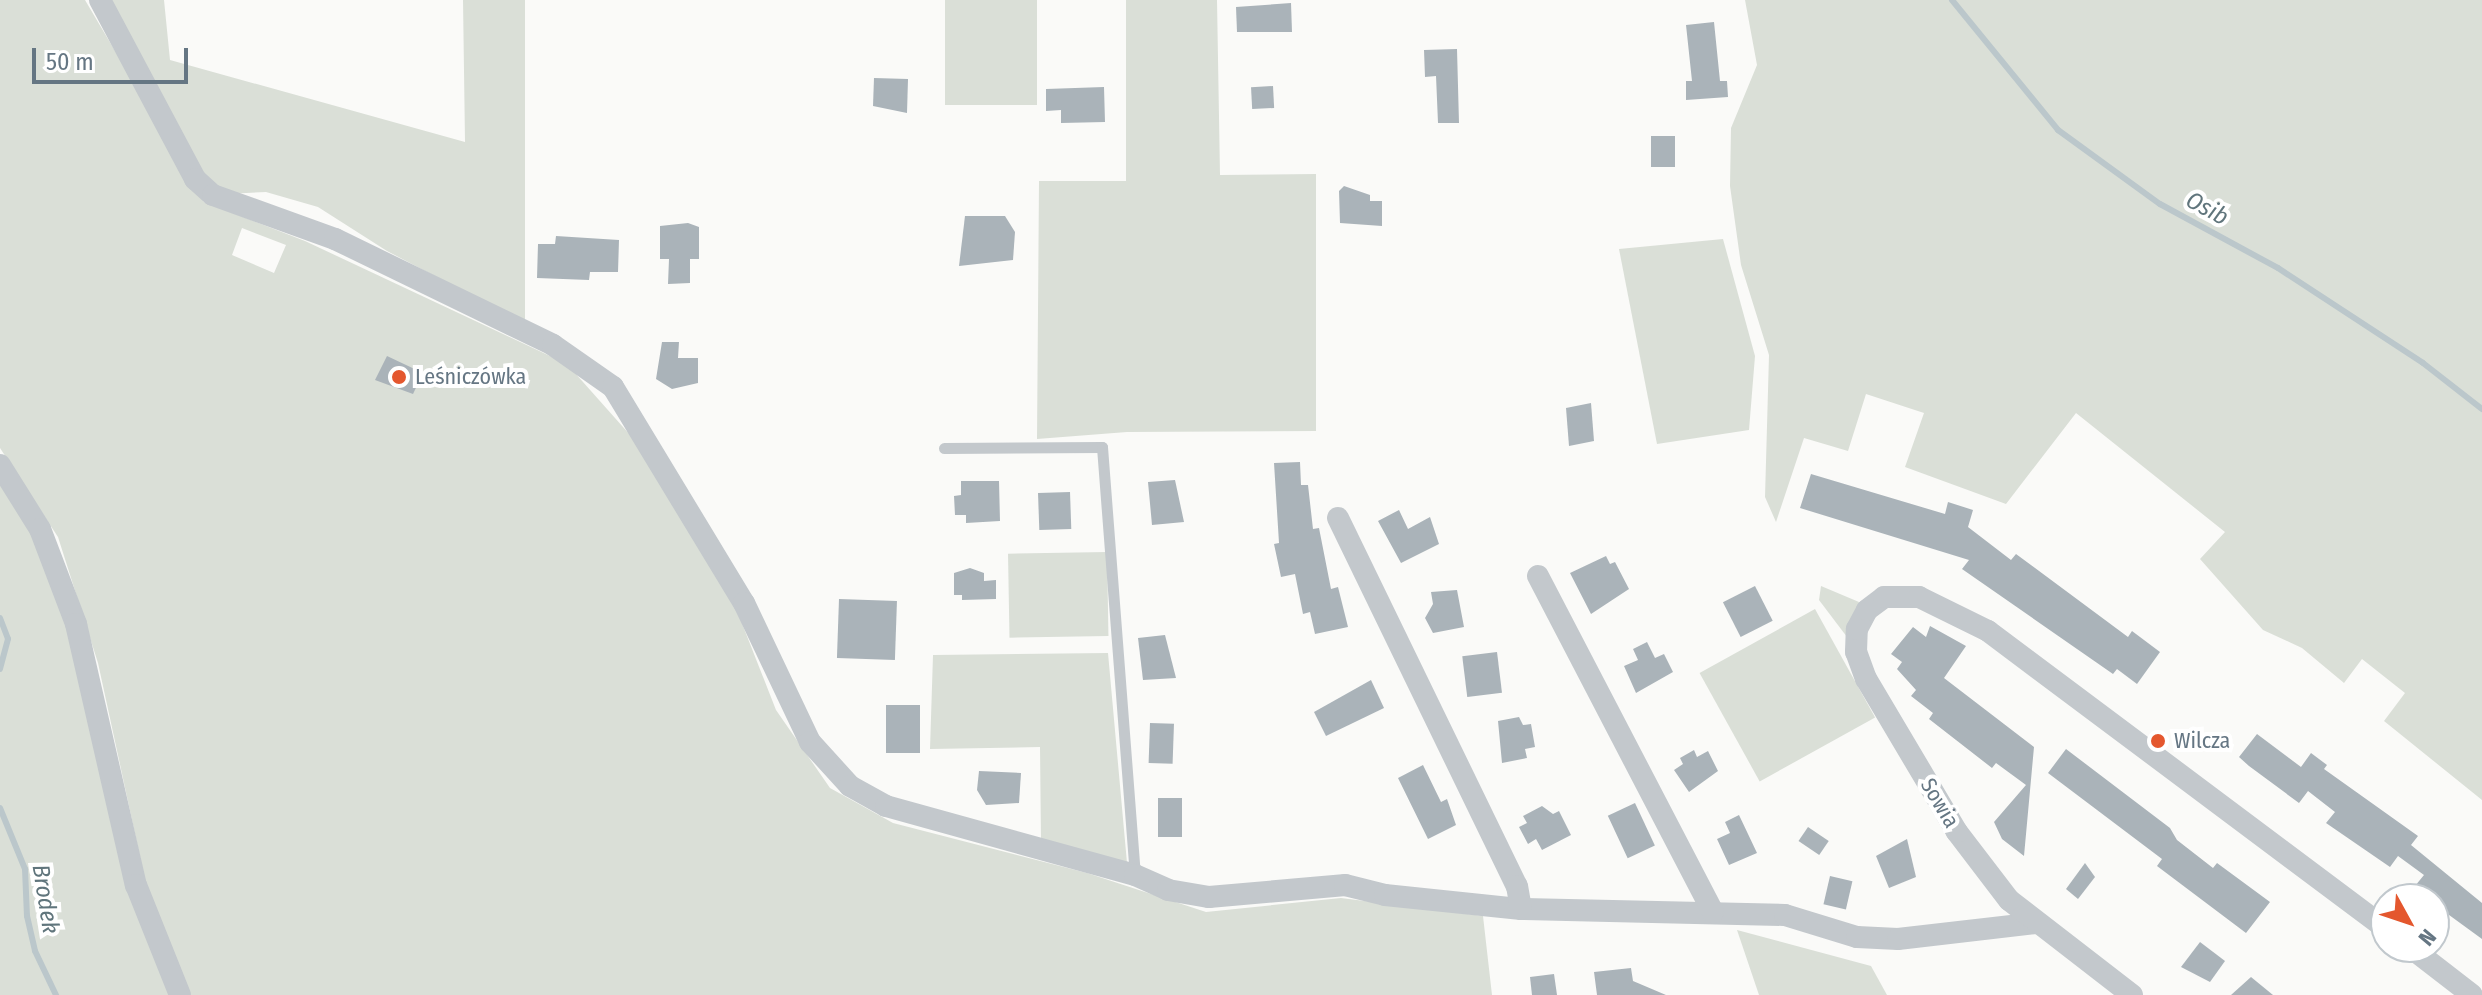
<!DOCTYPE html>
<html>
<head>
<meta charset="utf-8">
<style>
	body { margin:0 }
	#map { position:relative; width:2482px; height:995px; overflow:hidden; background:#fafaf8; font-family:"Fira Sans Condensed",sans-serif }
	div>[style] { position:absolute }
	.green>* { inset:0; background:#dadfd7; transform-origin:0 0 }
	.stream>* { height:6px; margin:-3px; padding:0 3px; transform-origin:3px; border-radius:3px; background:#bbc7cb }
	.building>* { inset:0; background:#aab3b9; transform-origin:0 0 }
	.service>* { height:11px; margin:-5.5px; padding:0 5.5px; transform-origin:5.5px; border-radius:5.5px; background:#c3c8cc }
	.minor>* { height:22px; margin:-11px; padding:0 11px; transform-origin:11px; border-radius:11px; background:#c3c8cc }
	.dots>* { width:22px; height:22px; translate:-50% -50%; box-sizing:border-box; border:4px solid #fff; border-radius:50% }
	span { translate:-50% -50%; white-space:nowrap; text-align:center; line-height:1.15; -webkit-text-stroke:8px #fff; paint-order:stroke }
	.poi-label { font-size:22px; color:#657683 }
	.left { translate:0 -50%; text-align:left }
	.street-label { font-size:22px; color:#657683 }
	.water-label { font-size:24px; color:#60757c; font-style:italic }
	.north { position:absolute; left:2370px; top:883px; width:80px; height:80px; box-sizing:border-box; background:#fff; border:2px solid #c1c8cd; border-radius:50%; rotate:130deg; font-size:22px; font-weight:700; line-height:32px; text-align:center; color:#657683 }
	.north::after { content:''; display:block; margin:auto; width:28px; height:36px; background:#e4572e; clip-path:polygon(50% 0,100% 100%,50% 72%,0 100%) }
	.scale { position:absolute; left:32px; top:48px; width:156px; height:36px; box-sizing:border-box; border:4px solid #657683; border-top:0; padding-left:10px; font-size:24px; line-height:28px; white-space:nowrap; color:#657683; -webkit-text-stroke:6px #fff; paint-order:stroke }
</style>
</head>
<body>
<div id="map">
	<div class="green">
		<div style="clip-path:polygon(evenodd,0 0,85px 0,204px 202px,305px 241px,567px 364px,631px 436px,734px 603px,776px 710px,830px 788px,893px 823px,1087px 873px,1206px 912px,1341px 898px,1483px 916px,1492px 995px,0 995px,0 479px,25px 513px,54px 583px,147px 889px,98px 663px,58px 537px,0 448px,0 0,242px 228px,286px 245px,274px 273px,232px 255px,242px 228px)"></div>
		<div style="clip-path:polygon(108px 0,164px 0,170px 60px,465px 142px,463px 0,525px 0,525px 323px,387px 251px,318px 207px,266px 192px,226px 194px,208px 181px)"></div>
		<div style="left:945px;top:0;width:92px;height:105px"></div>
		<div style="clip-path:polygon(1126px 0,1217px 0,1220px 175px,1316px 174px,1316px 431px,1127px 432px,1037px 439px,1039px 181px,1126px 181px)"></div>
		<div style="clip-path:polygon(1745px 0,2482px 0,2482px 800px,2384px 721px,2405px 693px,2362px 659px,2344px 683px,2302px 648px,2263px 630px,2200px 559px,2225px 532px,2076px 413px,2006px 504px,1905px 467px,1924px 413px,1866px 394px,1848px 451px,1804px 438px,1776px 522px,1765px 497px,1769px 355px,1741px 265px,1730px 186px,1731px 128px,1757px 65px)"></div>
		<div style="clip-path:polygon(1723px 239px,1755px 356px,1749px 430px,1657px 444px,1619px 249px)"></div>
		<div style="left:1107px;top:552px;width:84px;height:99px;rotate:89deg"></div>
		<div style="clip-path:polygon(1821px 586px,1859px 602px,1847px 637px,1819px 600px)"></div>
		<div style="left:1815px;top:609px;width:124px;height:132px;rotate:61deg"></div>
		<div style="clip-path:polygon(1108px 653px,1127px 863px,1041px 843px,1040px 747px,930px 749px,933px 655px)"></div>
		<div style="clip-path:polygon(1737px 930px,1871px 966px,1887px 995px,1759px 995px)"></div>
	</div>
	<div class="stream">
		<div style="left:1952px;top:0;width:168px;rotate:50.8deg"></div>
		<div style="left:2058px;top:130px;width:126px;rotate:36deg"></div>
		<div style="left:2160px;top:204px;width:134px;rotate:28.5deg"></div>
		<div style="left:2278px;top:268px;width:173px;rotate:33.2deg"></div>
		<div style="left:2423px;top:363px;width:75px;rotate:37.9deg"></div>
		<div style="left:0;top:618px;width:22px;rotate:69deg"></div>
		<div style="left:8px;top:639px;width:31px;rotate:105deg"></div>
		<div style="left:0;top:808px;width:66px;rotate:67.7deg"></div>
		<div style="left:25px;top:869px;width:47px;rotate:87.6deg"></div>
		<div style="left:27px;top:916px;width:36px;rotate:77deg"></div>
		<div style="left:35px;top:951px;width:49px;rotate:64.5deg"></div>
	</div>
	<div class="building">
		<div style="clip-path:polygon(1291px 3px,1292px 32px,1237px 32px,1236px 7px)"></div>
		<div style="clip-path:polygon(1714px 22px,1720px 81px,1727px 81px,1728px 97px,1686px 100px,1686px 81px,1692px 81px,1686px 25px)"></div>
		<div style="clip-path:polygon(1457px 49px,1459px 123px,1438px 123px,1436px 76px,1425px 77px,1424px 50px)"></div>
		<div style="clip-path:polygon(874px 78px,908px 79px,907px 113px,873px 106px)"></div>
		<div style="left:1273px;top:86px;width:22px;height:22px;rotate:87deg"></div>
		<div style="clip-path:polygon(1104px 87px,1105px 122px,1061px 123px,1061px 110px,1046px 111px,1046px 89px)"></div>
		<div style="left:1651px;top:136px;width:24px;height:31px"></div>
		<div style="clip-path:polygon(1344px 186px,1370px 195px,1370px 201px,1382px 201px,1382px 226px,1340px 223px,1339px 191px)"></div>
		<div style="clip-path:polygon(965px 216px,1005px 216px,1015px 232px,1013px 260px,959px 266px)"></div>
		<div style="clip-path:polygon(688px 223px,699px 227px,699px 259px,690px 259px,690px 283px,668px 284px,669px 259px,660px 259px,660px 226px)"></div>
		<div style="clip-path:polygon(556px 236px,619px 240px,618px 272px,590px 272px,589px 280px,537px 278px,538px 244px,555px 244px)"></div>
		<div style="clip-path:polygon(662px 342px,679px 342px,678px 358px,698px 358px,698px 383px,672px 389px,656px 379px)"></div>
		<div style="clip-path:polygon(387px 356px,423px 373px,413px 394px,375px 380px)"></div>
		<div style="clip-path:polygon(1591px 403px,1594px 441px,1569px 446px,1566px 408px)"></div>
		<div style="clip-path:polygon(1300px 462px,1301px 485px,1308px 485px,1313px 529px,1319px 528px,1331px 589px,1338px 587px,1348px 627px,1315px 634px,1310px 612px,1303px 614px,1295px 574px,1281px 577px,1274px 544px,1279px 543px,1274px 463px)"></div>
		<div style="clip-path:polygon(1811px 474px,1945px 514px,1948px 502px,1973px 510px,1968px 527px,2011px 560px,2016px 554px,2128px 637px,2132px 631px,2160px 652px,2137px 684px,2117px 669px,2113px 674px,1962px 569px,1969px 560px,1800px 508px)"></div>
		<div style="clip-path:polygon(1175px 480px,1184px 522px,1152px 525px,1148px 482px)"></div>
		<div style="clip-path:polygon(961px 481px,999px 481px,1000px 521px,966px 523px,966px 515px,955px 515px,954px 496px,961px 495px)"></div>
		<div style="left:1070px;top:492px;width:37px;height:32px;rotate:88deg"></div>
		<div style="clip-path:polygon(1399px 510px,1408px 529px,1430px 517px,1439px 544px,1401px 563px,1378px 521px)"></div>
		<div style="clip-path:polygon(1606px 556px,1610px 564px,1615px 562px,1629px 589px,1591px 614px,1570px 573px)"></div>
		<div style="clip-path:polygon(970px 568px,984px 573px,984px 581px,996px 580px,996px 599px,962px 600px,962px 595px,954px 595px,954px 573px)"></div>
		<div style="left:1755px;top:586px;width:39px;height:36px;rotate:63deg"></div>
		<div style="clip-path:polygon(1457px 590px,1464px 627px,1433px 633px,1425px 618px,1433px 604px,1431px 592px)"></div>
		<div style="left:839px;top:599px;width:58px;height:59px;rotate:2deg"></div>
		<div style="clip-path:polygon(1930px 626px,1966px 646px,1944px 678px,2034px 747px,2024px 856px,2002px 839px,1994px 822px,2026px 785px,1996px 763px,1992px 768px,1929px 719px,1933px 713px,1911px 696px,1916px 690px,1897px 669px,1902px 662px,1891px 654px,1913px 627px,1926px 637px)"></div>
		<div style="clip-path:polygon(1165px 635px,1176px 678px,1143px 680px,1138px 638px)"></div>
		<div style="clip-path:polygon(1647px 642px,1655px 658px,1664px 654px,1673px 672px,1636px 693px,1624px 666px,1638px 660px,1633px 649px)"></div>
		<div style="left:1497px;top:652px;width:41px;height:35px;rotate:83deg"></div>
		<div style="clip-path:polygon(1371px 680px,1384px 708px,1326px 736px,1314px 712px)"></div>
		<div style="left:886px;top:705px;width:34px;height:48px"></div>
		<div style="clip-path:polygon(1519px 717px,1523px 725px,1531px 724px,1535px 747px,1525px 749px,1527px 758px,1502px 763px,1498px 721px)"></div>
		<div style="left:1150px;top:723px;width:24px;height:40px;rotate:2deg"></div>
		<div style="clip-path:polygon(2257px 734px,2301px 767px,2311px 753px,2327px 765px,2324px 769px,2418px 836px,2411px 845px,2482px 903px,2482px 939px,2434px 904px,2434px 899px,2421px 895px,2415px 886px,2424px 875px,2398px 856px,2390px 867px,2326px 823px,2335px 812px,2308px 791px,2299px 803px,2249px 766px,2239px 757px)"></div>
		<div style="clip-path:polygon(2066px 749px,2170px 828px,2177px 840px,2213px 868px,2217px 863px,2270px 902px,2246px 933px,2157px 866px,2162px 859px,2048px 773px)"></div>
		<div style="clip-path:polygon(1694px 750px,1697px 757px,1708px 751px,1718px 771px,1689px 792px,1674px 770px,1683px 764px,1680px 758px)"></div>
		<div style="clip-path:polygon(1423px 765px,1441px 802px,1447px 799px,1456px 825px,1428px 839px,1398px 778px)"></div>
		<div style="clip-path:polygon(979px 771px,1021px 773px,1019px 803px,986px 805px,977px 790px)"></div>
		<div style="left:1158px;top:798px;width:24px;height:39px"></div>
		<div style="left:1635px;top:803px;width:47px;height:30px;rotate:65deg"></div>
		<div style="clip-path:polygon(1542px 806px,1553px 814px,1559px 811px,1571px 835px,1542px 850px,1536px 839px,1528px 844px,1519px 827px,1527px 823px,1523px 816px)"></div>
		<div style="clip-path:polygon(1739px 815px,1757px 853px,1729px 865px,1717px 839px,1730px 833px,1725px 822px)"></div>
		<div style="left:1808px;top:827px;width:25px;height:17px;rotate:34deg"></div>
		<div style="clip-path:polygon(1907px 839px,1916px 877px,1889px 888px,1876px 856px)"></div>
		<div style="clip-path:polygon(2085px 863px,2095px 877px,2078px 899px,2066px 889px)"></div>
		<div style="left:1830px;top:876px;width:23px;height:29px;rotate:13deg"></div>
		<div style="clip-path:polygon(2200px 942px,2225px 961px,2210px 982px,2181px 967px)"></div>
		<div style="clip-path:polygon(1631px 968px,1633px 981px,1666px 995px,1597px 995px,1594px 972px)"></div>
		<div style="clip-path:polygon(1554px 974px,1557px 995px,1532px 995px,1530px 977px)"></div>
		<div style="clip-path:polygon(2251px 977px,2273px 995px,2231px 995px)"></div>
	</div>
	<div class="service">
		<div style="left:944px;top:448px;width:158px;rotate:-0.4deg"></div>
		<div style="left:1102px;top:447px;width:429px;rotate:85.6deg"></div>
	</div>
	<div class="minor">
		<div style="left:100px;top:0;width:203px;rotate:62deg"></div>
		<div style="left:195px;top:179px;width:24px;rotate:42deg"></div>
		<div style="left:213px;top:195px;width:130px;rotate:19.8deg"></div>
		<div style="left:335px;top:239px;width:242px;rotate:25.9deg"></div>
		<div style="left:553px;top:345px;width:73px;rotate:35deg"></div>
		<div style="left:613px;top:387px;width:253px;rotate:58.8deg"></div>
		<div style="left:744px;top:603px;width:154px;rotate:64.6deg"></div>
		<div style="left:810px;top:742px;width:59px;rotate:47.7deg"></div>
		<div style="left:850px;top:786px;width:41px;rotate:29.1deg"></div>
		<div style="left:886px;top:806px;width:258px;rotate:15.5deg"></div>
		<div style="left:1135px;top:875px;width:36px;rotate:24deg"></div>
		<div style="left:1168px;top:890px;width:42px;rotate:9.7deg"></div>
		<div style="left:1209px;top:897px;width:137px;rotate:-5deg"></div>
		<div style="left:1345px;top:885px;width:41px;rotate:14deg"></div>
		<div style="left:1385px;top:895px;width:137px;rotate:5.9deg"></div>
		<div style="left:1521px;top:909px;width:264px;rotate:1.3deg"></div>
		<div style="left:1785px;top:915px;width:75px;rotate:17deg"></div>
		<div style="left:1857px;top:937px;width:41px;rotate:2.8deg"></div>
		<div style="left:1898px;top:939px;width:139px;rotate:-6.6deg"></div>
		<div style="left:0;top:465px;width:75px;rotate:58deg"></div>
		<div style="left:40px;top:529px;width:102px;rotate:69.2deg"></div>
		<div style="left:76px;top:624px;width:268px;rotate:77.1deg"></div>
		<div style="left:136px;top:885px;width:118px;rotate:68.2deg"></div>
		<div style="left:1338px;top:518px;width:409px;rotate:64.1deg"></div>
		<div style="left:1517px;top:886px;width:23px;rotate:80deg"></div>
		<div style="left:1538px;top:576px;width:379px;rotate:62.5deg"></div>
		<div style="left:2410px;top:947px;width:78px;rotate:37.7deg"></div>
		<div style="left:2132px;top:995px;width:155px;rotate:-142.3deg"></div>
		<div style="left:2009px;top:900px;width:86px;rotate:-127.4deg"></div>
		<div style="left:1957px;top:832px;width:178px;rotate:-120.7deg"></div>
		<div style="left:1866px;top:679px;width:29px;rotate:-110deg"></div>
		<div style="left:1856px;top:652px;width:23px;rotate:-88deg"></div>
		<div style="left:1857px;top:629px;width:21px;rotate:-62deg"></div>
		<div style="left:1867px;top:610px;width:21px;rotate:-37deg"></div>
		<div style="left:1884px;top:597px;width:35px"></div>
		<div style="left:1919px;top:597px;width:77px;rotate:26.2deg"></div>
		<div style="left:1988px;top:631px;width:497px;rotate:36.8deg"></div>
	</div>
	<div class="dots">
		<div style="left:399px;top:377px;background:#e4572e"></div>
		<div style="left:2158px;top:741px;background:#e4572e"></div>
	</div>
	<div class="poi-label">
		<span class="left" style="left:415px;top:377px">Leśniczówka</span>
		<span class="left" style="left:2174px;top:741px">Wilcza</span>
	</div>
	<div class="street-label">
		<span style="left:1940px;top:803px;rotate:59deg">Sowia</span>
	</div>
	<div class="water-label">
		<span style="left:2207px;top:209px;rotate:28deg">Osib</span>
		<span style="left:45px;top:899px;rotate:81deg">Brodek</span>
	</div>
	<div class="north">N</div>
	<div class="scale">50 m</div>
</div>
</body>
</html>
